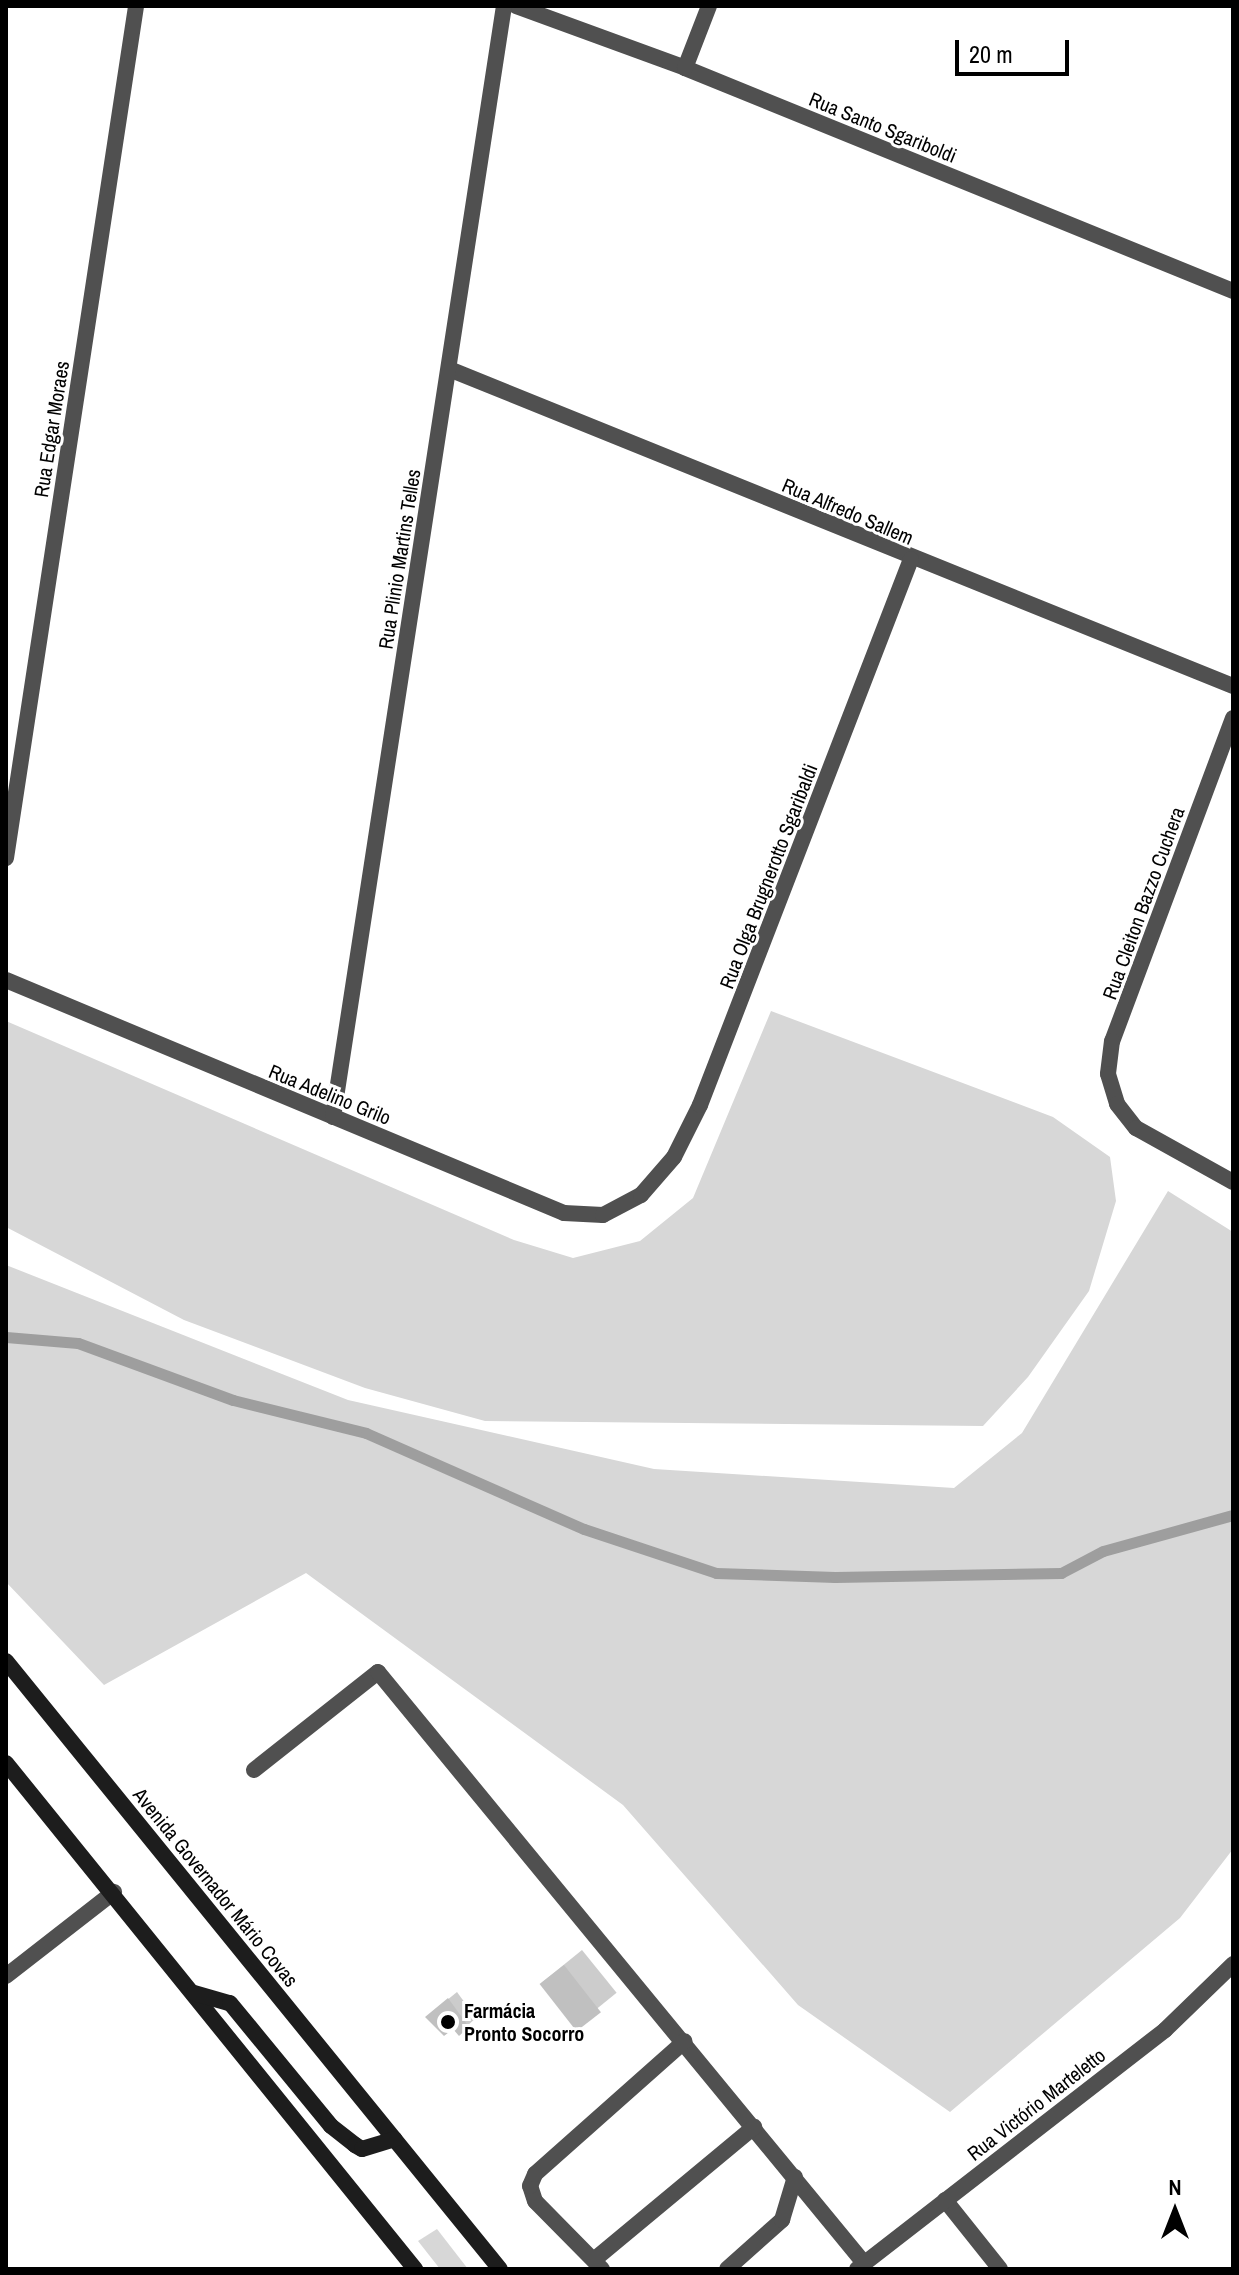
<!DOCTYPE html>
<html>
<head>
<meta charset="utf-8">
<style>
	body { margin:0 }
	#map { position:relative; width:1239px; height:2275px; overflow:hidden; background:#fff; font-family:"Archivo Narrow",sans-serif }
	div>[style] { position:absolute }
	.green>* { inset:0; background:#d7d7d7 }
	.shadow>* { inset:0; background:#0003; transform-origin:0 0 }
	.stream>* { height:11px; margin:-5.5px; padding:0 5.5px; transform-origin:5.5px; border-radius:5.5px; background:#9e9e9e }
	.building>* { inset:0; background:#c0c0c0; transform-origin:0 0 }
	.lane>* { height:16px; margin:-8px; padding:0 8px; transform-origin:8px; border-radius:8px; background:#505050 }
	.street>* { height:16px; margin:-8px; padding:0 8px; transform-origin:8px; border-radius:8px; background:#505050 }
	.secondary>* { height:16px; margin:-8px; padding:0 8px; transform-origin:8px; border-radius:8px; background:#1d1d1d }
	.dots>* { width:22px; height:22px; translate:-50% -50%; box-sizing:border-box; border:4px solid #fff; border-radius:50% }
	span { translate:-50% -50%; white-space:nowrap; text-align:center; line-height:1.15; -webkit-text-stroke:6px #fff; paint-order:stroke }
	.street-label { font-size:20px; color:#000 }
	.poi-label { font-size:20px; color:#000; font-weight:700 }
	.left { translate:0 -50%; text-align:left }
	.frame { position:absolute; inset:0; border:8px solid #000; pointer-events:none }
	.north { position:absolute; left:1135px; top:2171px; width:80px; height:80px; -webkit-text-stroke:6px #fff; paint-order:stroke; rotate:0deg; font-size:22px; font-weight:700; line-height:32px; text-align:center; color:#000 }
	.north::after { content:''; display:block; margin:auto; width:28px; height:36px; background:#000; clip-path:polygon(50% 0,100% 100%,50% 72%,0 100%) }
	.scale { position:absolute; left:955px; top:40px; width:114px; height:36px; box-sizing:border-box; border:4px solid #000; border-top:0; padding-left:10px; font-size:24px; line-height:28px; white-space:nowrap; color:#000; -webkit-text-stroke:6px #fff; paint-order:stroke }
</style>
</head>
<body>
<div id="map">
	<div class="green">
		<div style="clip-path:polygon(771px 1011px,1053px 1117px,1110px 1157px,1116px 1201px,1089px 1291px,1028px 1377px,983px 1426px,485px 1421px,365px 1388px,184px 1320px,6px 1227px,6px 1021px,514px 1240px,573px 1258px,640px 1241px,693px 1198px)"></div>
		<div style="clip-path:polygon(1168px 1191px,1233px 1232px,1233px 1849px,1180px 1918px,950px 2112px,798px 2005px,623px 1805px,306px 1573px,104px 1685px,6px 1582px,6px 1265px,348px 1400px,654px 1469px,954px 1488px,1022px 1433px)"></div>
		<div style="clip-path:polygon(437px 2229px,468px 2269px,440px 2269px,418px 2241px)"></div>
	</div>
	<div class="shadow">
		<div style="left:582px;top:1950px;width:55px;height:52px;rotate:51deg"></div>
		<div style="clip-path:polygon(457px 1992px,476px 2018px,467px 2026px,436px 2009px)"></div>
	</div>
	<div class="stream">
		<div style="left:6px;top:1337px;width:72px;rotate:4.8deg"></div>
		<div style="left:78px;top:1343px;width:165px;rotate:20.2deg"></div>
		<div style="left:233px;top:1400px;width:137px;rotate:13.9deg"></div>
		<div style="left:366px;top:1433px;width:238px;rotate:23.8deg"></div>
		<div style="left:584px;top:1529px;width:139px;rotate:18.4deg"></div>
		<div style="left:716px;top:1573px;width:119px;rotate:1.9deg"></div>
		<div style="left:835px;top:1577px;width:226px;rotate:-1deg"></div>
		<div style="left:1061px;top:1573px;width:47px;rotate:-27.6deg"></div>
		<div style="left:1103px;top:1551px;width:135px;rotate:-15.5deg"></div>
	</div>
	<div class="building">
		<div style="left:564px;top:1965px;width:60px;height:31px;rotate:52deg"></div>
		<div style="clip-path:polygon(448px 1998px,469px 2027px,459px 2036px,453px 2029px,444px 2036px,425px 2017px)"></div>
	</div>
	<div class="lane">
		<div style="left:254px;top:1770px;width:158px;rotate:-38.3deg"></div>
		<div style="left:378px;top:1672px;width:765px;rotate:50.57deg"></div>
		<div style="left:595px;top:2259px;width:207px;rotate:-39.7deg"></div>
		<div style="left:602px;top:2269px;width:95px;rotate:-134.6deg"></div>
		<div style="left:535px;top:2201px;width:16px;rotate:-108deg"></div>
		<div style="left:530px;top:2186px;width:13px;rotate:-67deg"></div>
		<div style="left:535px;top:2174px;width:200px;rotate:-41.6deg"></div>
		<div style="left:727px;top:2269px;width:74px;rotate:-41.7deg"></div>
		<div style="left:782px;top:2220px;width:45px;rotate:-73.2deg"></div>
	</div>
	<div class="street">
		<div style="left:516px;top:6px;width:180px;rotate:20.1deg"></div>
		<div style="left:685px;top:68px;width:592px;rotate:22.14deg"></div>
		<div style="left:685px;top:68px;width:66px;rotate:-68.8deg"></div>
		<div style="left:449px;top:369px;width:846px;rotate:22.02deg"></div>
		<div style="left:1233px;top:718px;width:345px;rotate:110.5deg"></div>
		<div style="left:1112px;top:1041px;width:33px;rotate:97deg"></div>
		<div style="left:1108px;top:1074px;width:31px;rotate:73deg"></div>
		<div style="left:1117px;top:1104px;width:31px;rotate:52deg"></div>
		<div style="left:1136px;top:1128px;width:111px;rotate:29.1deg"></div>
		<div style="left:6px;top:858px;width:862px;rotate:-81.32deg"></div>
		<div style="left:6px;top:980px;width:605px;rotate:22.66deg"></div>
		<div style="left:564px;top:1213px;width:39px;rotate:3deg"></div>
		<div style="left:603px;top:1215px;width:43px;rotate:-27.8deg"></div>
		<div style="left:641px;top:1195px;width:50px;rotate:-49deg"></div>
		<div style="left:674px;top:1157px;width:58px;rotate:-63.4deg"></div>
		<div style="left:700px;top:1105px;width:585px;rotate:-68.87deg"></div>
		<div style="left:333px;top:1117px;width:1124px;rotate:-81.25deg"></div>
		<div style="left:6px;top:1976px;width:137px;rotate:-37.9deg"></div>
		<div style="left:945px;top:2200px;width:88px;rotate:51.4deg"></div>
		<div style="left:857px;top:2269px;width:390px;rotate:-37.8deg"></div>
		<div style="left:1165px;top:2030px;width:95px;rotate:-44.1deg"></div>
	</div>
	<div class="secondary">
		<div style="left:6px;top:1661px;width:783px;rotate:50.91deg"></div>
		<div style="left:6px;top:1763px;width:651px;rotate:51.05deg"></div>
		<div style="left:194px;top:1993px;width:37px;rotate:16deg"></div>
		<div style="left:230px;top:2003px;width:159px;rotate:50.6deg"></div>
		<div style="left:331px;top:2126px;width:31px;rotate:38deg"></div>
		<div style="left:355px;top:2145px;width:8px;rotate:30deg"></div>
		<div style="left:362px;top:2149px;width:34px;rotate:-17deg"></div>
	</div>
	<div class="dots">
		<div style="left:448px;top:2022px;background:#000"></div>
	</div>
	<div class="street-label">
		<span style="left:883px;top:127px;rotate:22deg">Rua Santo Sgariboldi</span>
		<span style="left:51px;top:429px;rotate:-81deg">Rua Edgar Moraes</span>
		<span style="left:848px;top:511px;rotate:23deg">Rua Alfredo Sallem</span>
		<span style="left:399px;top:559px;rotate:-81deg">Rua Plinio Martins Telles</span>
		<span style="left:768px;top:876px;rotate:-69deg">Rua Olga Brugnerotto Sgaribaldi</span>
		<span style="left:1143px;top:903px;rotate:-70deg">Rua Cleiton Bazzo Cuchera</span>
		<span style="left:330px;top:1094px;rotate:22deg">Rua Adelino Grilo</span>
		<span style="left:216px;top:1887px;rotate:51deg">Avenida Governador Mário Covas</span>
		<span style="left:1036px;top:2104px;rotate:-38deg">Rua Victório Marteletto</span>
	</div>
	<div class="poi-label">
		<span class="left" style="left:464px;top:2022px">Farmácia<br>Pronto Socorro</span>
	</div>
	<div class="frame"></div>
	<div class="north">N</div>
	<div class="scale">20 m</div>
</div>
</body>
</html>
